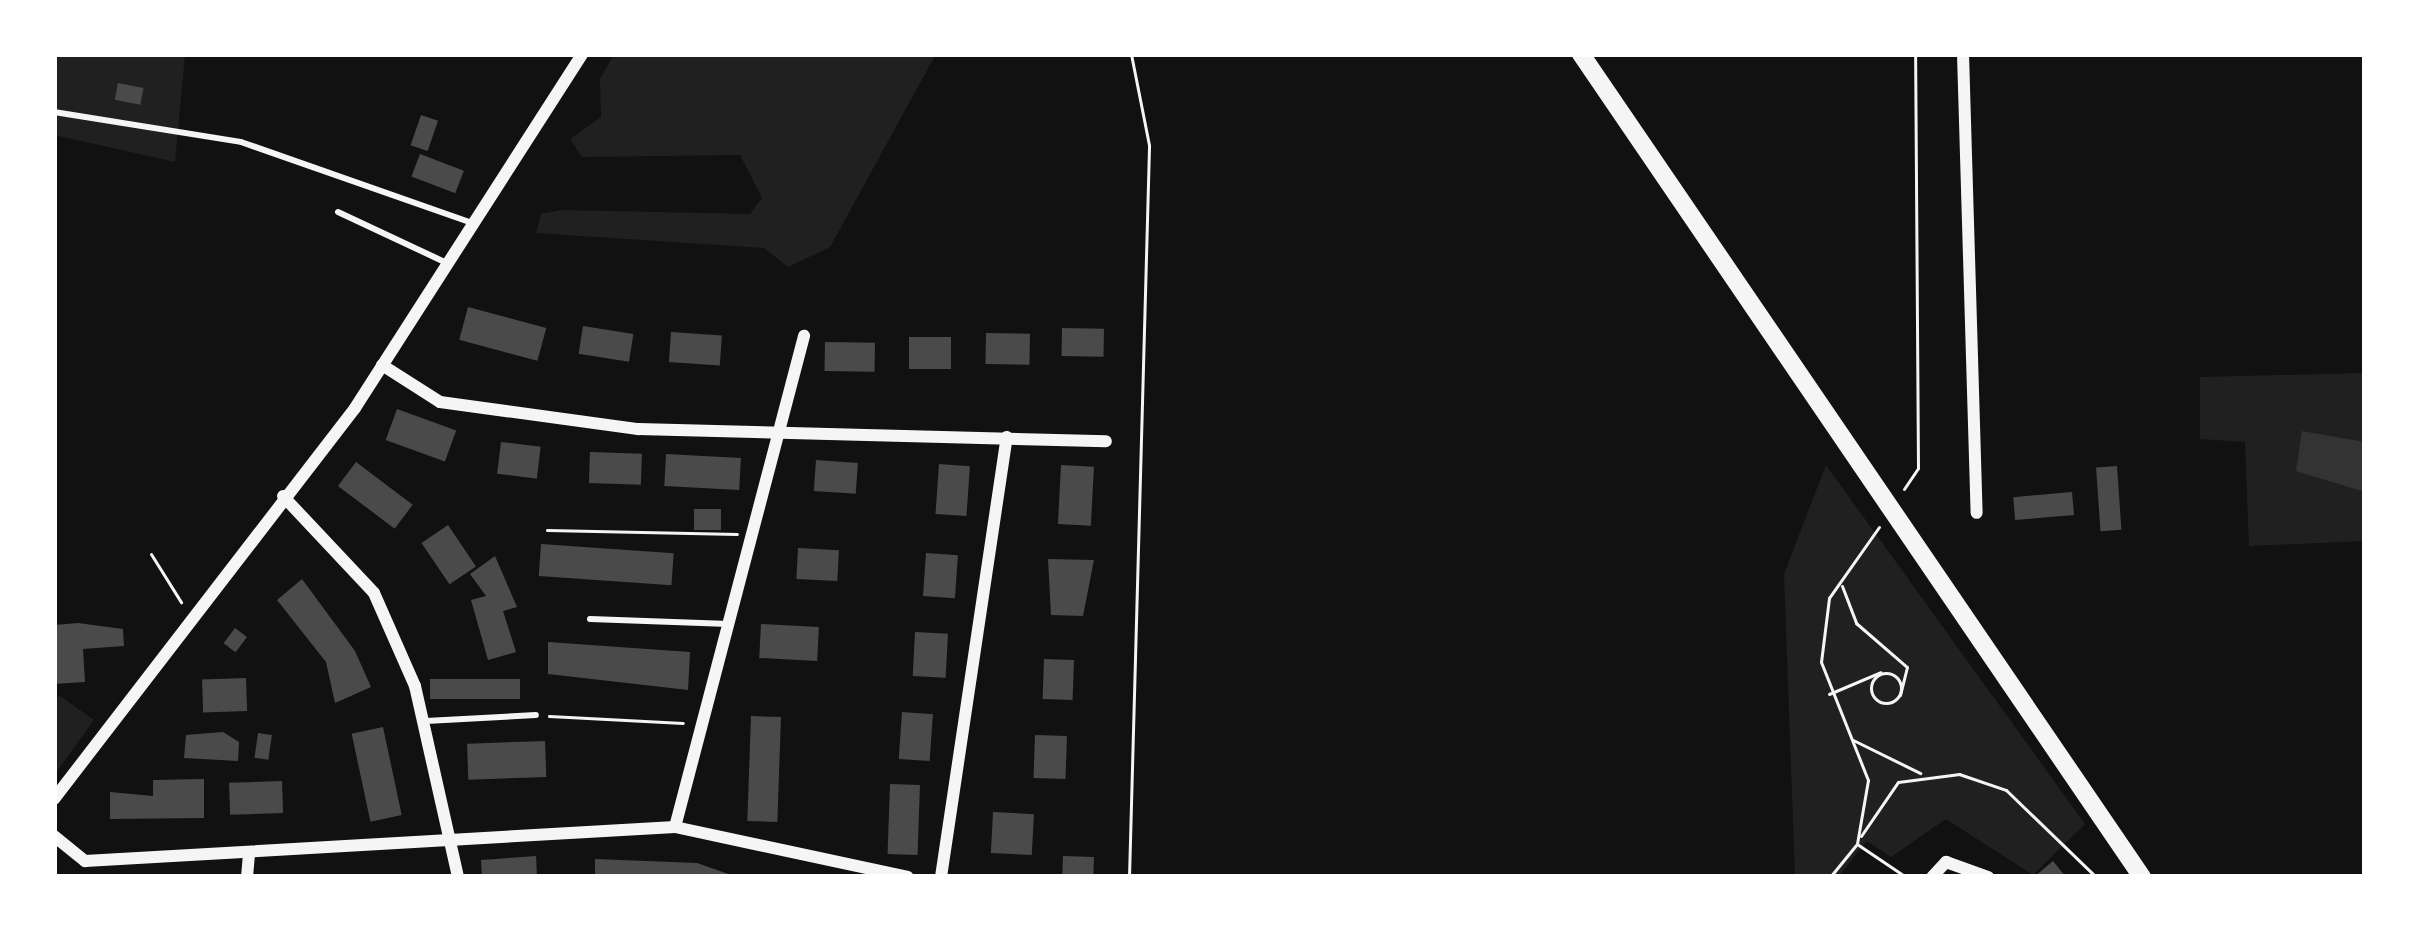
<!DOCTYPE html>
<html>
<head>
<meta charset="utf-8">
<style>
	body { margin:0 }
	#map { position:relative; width:2419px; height:931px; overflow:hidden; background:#111; font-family:"PT Sans Narrow",sans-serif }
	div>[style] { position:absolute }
	.green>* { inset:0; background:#202020 }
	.water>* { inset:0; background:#333 }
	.building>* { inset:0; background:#4a4a4a; transform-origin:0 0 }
	.path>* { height:3px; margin:-1.5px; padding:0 1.5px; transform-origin:1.5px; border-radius:1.5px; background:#f5f5f5 }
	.path>.ring { margin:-1.5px; padding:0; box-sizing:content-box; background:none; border:3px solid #f5f5f5; border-radius:50% }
	.service>* { height:6px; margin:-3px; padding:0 3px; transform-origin:3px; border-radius:3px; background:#f5f5f5 }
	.minor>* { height:12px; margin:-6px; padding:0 6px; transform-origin:6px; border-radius:6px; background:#f5f5f5 }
	.secondary>* { height:18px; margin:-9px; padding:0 9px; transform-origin:9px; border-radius:9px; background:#f5f5f5 }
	span { translate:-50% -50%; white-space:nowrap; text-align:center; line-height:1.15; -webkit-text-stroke:12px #fff; paint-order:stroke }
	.frame { position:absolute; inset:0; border:57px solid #fff; pointer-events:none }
</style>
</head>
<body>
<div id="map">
	<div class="green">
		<div style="clip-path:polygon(54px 54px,185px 54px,175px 162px,54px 135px)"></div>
		<div style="clip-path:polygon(614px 54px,936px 54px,830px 247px,788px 267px,764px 248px,536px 233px,541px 214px,561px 210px,750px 214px,762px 198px,740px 155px,582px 157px,570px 139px,601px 117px,600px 79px)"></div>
		<div style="clip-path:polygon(2365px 373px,2365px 541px,2249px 546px,2245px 442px,2200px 439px,2200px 377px)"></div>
		<div style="clip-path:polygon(1826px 465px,2085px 824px,2033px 875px,1946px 819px,1891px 857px,1867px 841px,1838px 877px,1795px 877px,1784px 574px)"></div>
		<div style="clip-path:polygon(60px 696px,94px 720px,54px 775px,54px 699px)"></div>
	</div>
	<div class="water">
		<div style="clip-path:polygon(2302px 431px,2365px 442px,2365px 492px,2296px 471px)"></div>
	</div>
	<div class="building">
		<div style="left:118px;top:83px;width:26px;height:17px;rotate:11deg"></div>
		<div style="left:421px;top:115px;width:18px;height:32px;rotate:19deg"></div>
		<div style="left:420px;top:154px;width:47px;height:24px;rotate:21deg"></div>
		<div style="left:468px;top:307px;width:81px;height:34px;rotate:15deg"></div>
		<div style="left:583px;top:326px;width:51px;height:28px;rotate:9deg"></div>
		<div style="left:1062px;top:328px;width:42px;height:28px;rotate:1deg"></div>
		<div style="left:671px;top:332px;width:51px;height:30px;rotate:4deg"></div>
		<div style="left:986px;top:333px;width:44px;height:31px;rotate:1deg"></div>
		<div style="left:909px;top:337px;width:42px;height:32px"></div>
		<div style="left:825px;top:342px;width:50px;height:29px;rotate:1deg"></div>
		<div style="left:397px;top:409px;width:63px;height:33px;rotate:20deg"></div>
		<div style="left:501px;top:442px;width:40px;height:32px;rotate:7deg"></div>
		<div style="left:590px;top:452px;width:52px;height:31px;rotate:2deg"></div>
		<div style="left:666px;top:454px;width:75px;height:32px;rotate:3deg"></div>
		<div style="left:816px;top:460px;width:42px;height:31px;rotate:4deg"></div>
		<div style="left:356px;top:462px;width:71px;height:30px;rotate:37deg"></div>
		<div style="left:939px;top:464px;width:31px;height:50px;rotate:4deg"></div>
		<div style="left:1061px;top:465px;width:33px;height:59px;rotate:3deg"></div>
		<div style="left:2117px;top:466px;width:64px;height:21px;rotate:86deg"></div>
		<div style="left:2072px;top:492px;width:23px;height:59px;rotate:85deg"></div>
		<div style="left:694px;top:509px;width:27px;height:21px"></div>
		<div style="left:448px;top:525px;width:50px;height:32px;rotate:56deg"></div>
		<div style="left:541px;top:544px;width:133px;height:32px;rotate:4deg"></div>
		<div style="left:798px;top:548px;width:41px;height:31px;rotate:3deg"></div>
		<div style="left:926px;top:553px;width:32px;height:43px;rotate:4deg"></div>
		<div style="clip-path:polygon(495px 556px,517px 607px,503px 611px,516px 652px,488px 660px,471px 600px,486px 596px,470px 574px)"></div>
		<div style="clip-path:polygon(1048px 559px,1094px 560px,1083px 616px,1051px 615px)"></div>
		<div style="clip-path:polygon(302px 579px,355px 651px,371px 687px,335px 703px,326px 662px,277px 600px)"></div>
		<div style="clip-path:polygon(78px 623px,123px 629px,124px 646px,83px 649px,85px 682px,54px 684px,54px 625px)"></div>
		<div style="left:761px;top:624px;width:58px;height:34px;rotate:3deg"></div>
		<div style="left:235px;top:628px;width:15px;height:19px;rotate:37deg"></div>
		<div style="left:915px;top:632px;width:33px;height:44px;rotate:3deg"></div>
		<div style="clip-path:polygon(548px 642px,690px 652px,688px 690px,548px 674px)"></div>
		<div style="left:1044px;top:659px;width:30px;height:40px;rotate:2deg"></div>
		<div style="left:246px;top:678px;width:33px;height:44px;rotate:88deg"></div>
		<div style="left:520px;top:679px;width:20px;height:90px;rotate:90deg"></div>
		<div style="left:902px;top:712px;width:31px;height:47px;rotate:4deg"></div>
		<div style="left:751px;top:716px;width:30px;height:105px;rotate:2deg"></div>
		<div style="left:383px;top:727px;width:90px;height:32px;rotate:78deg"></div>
		<div style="clip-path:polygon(223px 732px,239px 742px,238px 761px,184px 758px,186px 735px)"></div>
		<div style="left:258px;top:733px;width:14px;height:25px;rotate:8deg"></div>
		<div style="left:1035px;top:735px;width:32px;height:43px;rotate:2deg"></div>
		<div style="left:545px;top:741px;width:36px;height:78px;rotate:88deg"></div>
		<div style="clip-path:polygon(204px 779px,204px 818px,110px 819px,110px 792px,153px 796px,153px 780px)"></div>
		<div style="left:282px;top:781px;width:32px;height:53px;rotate:88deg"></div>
		<div style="left:890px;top:784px;width:30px;height:70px;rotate:2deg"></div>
		<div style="left:993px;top:812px;width:41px;height:41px;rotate:3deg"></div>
		<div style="clip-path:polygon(536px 856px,537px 877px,482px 877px,481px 860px)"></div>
		<div style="left:1063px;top:856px;width:31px;height:21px;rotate:2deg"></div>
		<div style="clip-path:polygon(595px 859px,697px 863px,737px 877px,595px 877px)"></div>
		<div style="clip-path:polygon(2053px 861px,2066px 877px,2034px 877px)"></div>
	</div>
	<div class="path">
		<div style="left:1904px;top:489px;width:25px;rotate:-56deg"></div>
		<div style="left:1918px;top:468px;width:414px;rotate:-90.4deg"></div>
		<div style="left:1879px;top:527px;width:87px;rotate:125.2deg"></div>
		<div style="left:1829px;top:598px;width:64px;rotate:97.1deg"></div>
		<div style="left:1821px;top:662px;width:127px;rotate:68.3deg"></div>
		<div style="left:1868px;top:780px;width:65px;rotate:99.8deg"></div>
		<div style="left:1857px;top:844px;width:59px;rotate:34deg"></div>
		<div style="left:547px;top:530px;width:190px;rotate:1.2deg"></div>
		<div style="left:151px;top:554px;width:57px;rotate:58deg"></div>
		<div style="left:1842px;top:586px;width:40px;rotate:69deg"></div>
		<div style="left:1856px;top:623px;width:67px;rotate:40.8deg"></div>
		<div style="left:1907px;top:667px;width:29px;rotate:104deg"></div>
		<div class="ring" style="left:1871px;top:673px;width:27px;height:27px"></div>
		<div style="left:1829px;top:694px;width:56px;rotate:-22.9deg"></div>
		<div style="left:549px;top:716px;width:134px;rotate:3deg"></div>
		<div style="left:1853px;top:740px;width:75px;rotate:26.2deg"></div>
		<div style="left:1861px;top:836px;width:65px;rotate:-55.6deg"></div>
		<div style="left:1898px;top:782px;width:62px;rotate:-7.5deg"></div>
		<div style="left:1959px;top:774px;width:50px;rotate:18.8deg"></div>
		<div style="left:2006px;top:790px;width:125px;rotate:44deg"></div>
		<div style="left:1129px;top:877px;width:732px;rotate:-88.43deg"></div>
		<div style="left:1149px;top:145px;width:93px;rotate:-101.2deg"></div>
		<div style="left:1830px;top:877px;width:41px;rotate:-50.9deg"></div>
	</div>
	<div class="service">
		<div style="left:54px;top:112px;width:189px;rotate:9.1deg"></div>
		<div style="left:241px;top:142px;width:245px;rotate:19.3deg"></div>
		<div style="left:338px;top:212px;width:123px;rotate:25.1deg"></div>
		<div style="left:590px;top:619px;width:139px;rotate:2.1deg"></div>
		<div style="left:426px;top:721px;width:110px;rotate:-3.1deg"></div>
	</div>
	<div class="minor">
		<div style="left:1963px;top:54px;width:459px;rotate:88.3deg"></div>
		<div style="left:382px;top:365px;width:69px;rotate:32.5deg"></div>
		<div style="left:440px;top:402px;width:200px;rotate:7.8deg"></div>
		<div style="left:638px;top:429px;width:468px;rotate:1.5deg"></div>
		<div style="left:283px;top:496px;width:133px;rotate:46.8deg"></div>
		<div style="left:374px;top:593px;width:102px;rotate:66.2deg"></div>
		<div style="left:415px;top:686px;width:196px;rotate:77.3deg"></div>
		<div style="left:54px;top:799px;width:493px;rotate:-52.4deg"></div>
		<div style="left:355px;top:408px;width:421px;rotate:-57.3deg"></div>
		<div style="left:675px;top:827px;width:508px;rotate:-75.28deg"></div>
		<div style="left:54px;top:836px;width:40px;rotate:39deg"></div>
		<div style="left:85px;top:861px;width:591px;rotate:-3.3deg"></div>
		<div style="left:675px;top:827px;width:238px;rotate:12.1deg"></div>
		<div style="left:247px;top:877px;width:21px;rotate:-85deg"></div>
		<div style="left:941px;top:877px;width:445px;rotate:-81.5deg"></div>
		<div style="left:1932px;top:877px;width:21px;rotate:-47deg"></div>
		<div style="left:1946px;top:862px;width:45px;rotate:19.7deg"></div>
	</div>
	<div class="secondary">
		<div style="left:1581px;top:54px;width:996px;rotate:55.72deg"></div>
	</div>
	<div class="frame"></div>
</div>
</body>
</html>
